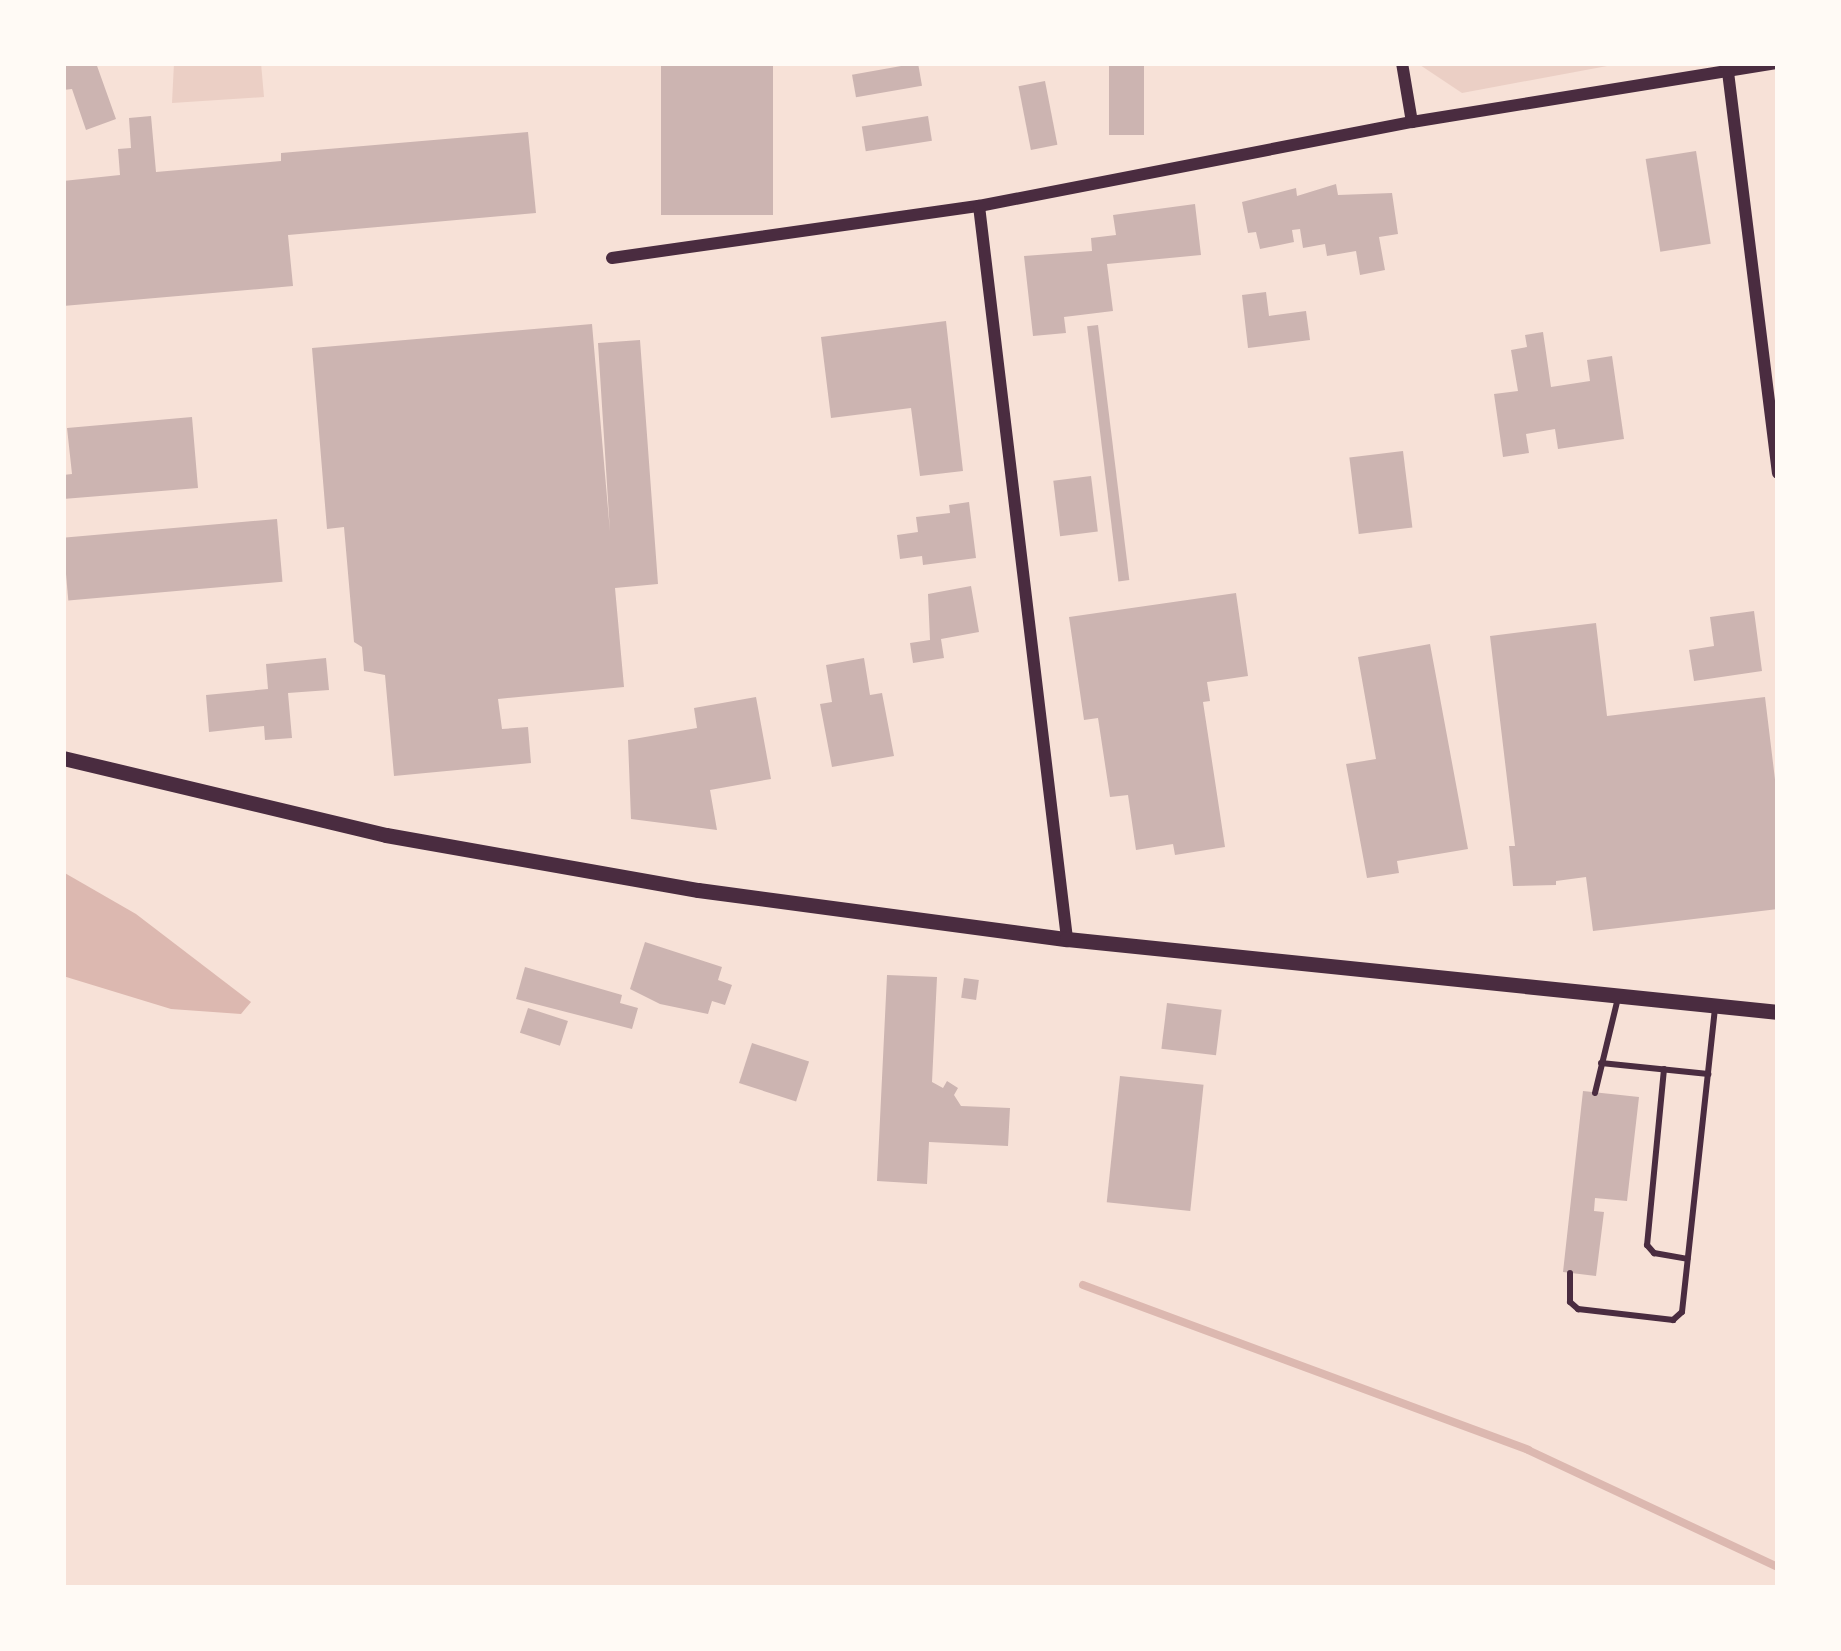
<!DOCTYPE html>
<html>
<head>
<meta charset="utf-8">
<style>
	body { margin:0 }
	#map { position:relative; width:1841px; height:1651px; overflow:hidden; background:#f7e1d7; font-family:Literata,serif }
	div>[style] { position:absolute }
	.green>* { inset:0; background:#ebcfc5 }
	.water>* { inset:0; background:#dcb8b0 }
	.stream>* { height:8px; margin:-4px; padding:0 4px; transform-origin:4px; border-radius:4px; background:#dcb8b0 }
	.building>* { inset:0; background:#ccb4b1; transform-origin:0 0 }
	.service>* { height:6px; margin:-3px; padding:0 3px; transform-origin:3px; border-radius:3px; background:#4a2c40 }
	.minor>* { height:12px; margin:-6px; padding:0 6px; transform-origin:6px; border-radius:6px; background:#4a2c40 }
	.tertiary>* { height:15px; margin:-7.5px; padding:0 7.5px; transform-origin:7.5px; border-radius:7.5px; background:#4a2c40 }
	span { translate:-50% -50%; white-space:nowrap; text-align:center; line-height:1.15; -webkit-text-stroke:9px #fffaf5; paint-order:stroke }
	.frame { position:absolute; inset:0; border:66px solid #fffaf5; pointer-events:none }
</style>
</head>
<body>
<div id="map">
	<div class="green">
		<div style="clip-path:polygon(174px 63px,261px 63px,264px 97px,172px 103px)"></div>
		<div style="clip-path:polygon(1417px 63px,1618px 63px,1618px 64px,1462px 93px)"></div>
	</div>
	<div class="water">
		<div style="clip-path:polygon(63px 872px,136px 914px,251px 1002px,241px 1014px,171px 1009px,63px 976px)"></div>
	</div>
	<div class="stream">
		<div style="left:1083px;top:1285px;width:475px;rotate:20.3deg"></div>
		<div style="left:1528px;top:1450px;width:276px;rotate:25.1deg"></div>
	</div>
	<div class="building">
		<div style="clip-path:polygon(96px 63px,116px 119px,86px 130px,72px 89px,63px 90px,63px 64px)"></div>
		<div style="left:661px;top:63px;width:112px;height:152px"></div>
		<div style="left:918px;top:63px;width:23px;height:67px;rotate:80deg"></div>
		<div style="left:1109px;top:63px;width:35px;height:72px"></div>
		<div style="left:1045px;top:81px;width:65px;height:27px;rotate:79deg"></div>
		<div style="clip-path:polygon(151px 116px,156px 172px,281px 161px,281px 153px,528px 132px,536px 213px,288px 235px,293px 286px,63px 306px,63px 181px,120px 175px,118px 149px,131px 148px,129px 118px)"></div>
		<div style="left:928px;top:116px;width:25px;height:67px;rotate:81deg"></div>
		<div style="left:1696px;top:151px;width:94px;height:51px;rotate:81deg"></div>
		<div style="clip-path:polygon(1336px 184px,1338px 195px,1392px 193px,1398px 234px,1379px 237px,1385px 270px,1360px 275px,1356px 251px,1327px 256px,1325px 244px,1303px 248px,1300px 229px,1292px 230px,1294px 242px,1260px 249px,1256px 232px,1248px 233px,1242px 202px,1296px 188px,1297px 196px)"></div>
		<div style="clip-path:polygon(1195px 204px,1201px 255px,1107px 264px,1113px 311px,1064px 317px,1066px 333px,1033px 336px,1024px 256px,1092px 251px,1091px 238px,1116px 235px,1113px 215px)"></div>
		<div style="clip-path:polygon(1266px 292px,1269px 316px,1306px 311px,1310px 340px,1248px 348px,1242px 295px)"></div>
		<div style="clip-path:polygon(946px 321px,963px 471px,920px 476px,911px 408px,831px 418px,821px 337px)"></div>
		<div style="clip-path:polygon(592px 324px,610px 532px,598px 343px,640px 340px,658px 584px,615px 588px,624px 687px,498px 699px,502px 729px,528px 727px,531px 763px,394px 776px,385px 675px,364px 671px,362px 647px,354px 642px,344px 527px,327px 529px,312px 348px)"></div>
		<div style="left:1098px;top:325px;width:257px;height:11px;rotate:83deg"></div>
		<div style="clip-path:polygon(1543px 332px,1551px 387px,1590px 381px,1587px 360px,1612px 356px,1624px 439px,1558px 449px,1555px 429px,1526px 434px,1529px 453px,1503px 457px,1494px 394px,1518px 391px,1511px 350px,1527px 347px,1525px 335px)"></div>
		<div style="clip-path:polygon(192px 417px,198px 488px,63px 499px,63px 475px,72px 474px,67px 428px)"></div>
		<div style="left:1403px;top:451px;width:77px;height:54px;rotate:83deg"></div>
		<div style="left:1091px;top:476px;width:56px;height:38px;rotate:83deg"></div>
		<div style="clip-path:polygon(969px 502px,976px 558px,923px 565px,922px 556px,900px 559px,897px 535px,918px 532px,916px 517px,950px 513px,949px 505px)"></div>
		<div style="left:277px;top:519px;width:63px;height:215px;rotate:85deg"></div>
		<div style="clip-path:polygon(971px 586px,979px 632px,941px 639px,944px 658px,913px 663px,910px 643px,930px 640px,928px 594px)"></div>
		<div style="clip-path:polygon(1236px 593px,1248px 676px,1207px 682px,1210px 701px,1203px 702px,1225px 847px,1175px 855px,1173px 844px,1136px 850px,1128px 795px,1110px 797px,1098px 718px,1084px 720px,1069px 617px)"></div>
		<div style="clip-path:polygon(1754px 611px,1762px 671px,1694px 681px,1689px 650px,1714px 646px,1710px 617px)"></div>
		<div style="clip-path:polygon(1596px 623px,1607px 716px,1765px 697px,1778px 804px,1778px 909px,1593px 931px,1586px 877px,1556px 881px,1556px 885px,1513px 886px,1509px 846px,1515px 846px,1490px 636px)"></div>
		<div style="clip-path:polygon(1430px 644px,1468px 849px,1397px 861px,1399px 873px,1367px 878px,1346px 764px,1376px 759px,1358px 657px)"></div>
		<div style="clip-path:polygon(326px 658px,329px 690px,288px 693px,292px 738px,265px 740px,264px 726px,209px 732px,206px 695px,268px 689px,266px 664px)"></div>
		<div style="clip-path:polygon(864px 658px,870px 695px,882px 693px,894px 756px,832px 767px,820px 704px,832px 702px,826px 665px)"></div>
		<div style="clip-path:polygon(756px 697px,771px 779px,710px 790px,717px 830px,631px 819px,628px 740px,697px 728px,694px 708px)"></div>
		<div style="clip-path:polygon(645px 942px,722px 967px,718px 980px,732px 985px,725px 1005px,712px 1001px,708px 1014px,660px 1004px,630px 989px)"></div>
		<div style="clip-path:polygon(525px 967px,622px 995px,620px 1003px,638px 1008px,632px 1029px,516px 999px)"></div>
		<div style="clip-path:polygon(887px 975px,937px 977px,932px 1082px,943px 1088px,947px 1081px,958px 1088px,954px 1095px,961px 1106px,1010px 1108px,1008px 1146px,929px 1142px,927px 1184px,877px 1181px)"></div>
		<div style="left:964px;top:978px;width:15px;height:20px;rotate:8deg"></div>
		<div style="left:1167px;top:1003px;width:55px;height:46px;rotate:7deg"></div>
		<div style="left:528px;top:1008px;width:42px;height:26px;rotate:18deg"></div>
		<div style="left:752px;top:1043px;width:60px;height:42px;rotate:18deg"></div>
		<div style="left:1120px;top:1076px;width:84px;height:127px;rotate:6deg"></div>
		<div style="clip-path:polygon(1583px 1091px,1639px 1097px,1627px 1201px,1595px 1198px,1594px 1211px,1604px 1212px,1596px 1276px,1563px 1272px)"></div>
	</div>
	<div class="service">
		<div style="left:1601px;top:1063px;width:108px;rotate:5.9deg"></div>
		<div style="left:1664px;top:1069px;width:177px;rotate:95.5deg"></div>
		<div style="left:1647px;top:1245px;width:11px;rotate:49deg"></div>
		<div style="left:1654px;top:1253px;width:34px;rotate:10deg"></div>
		<div style="left:1595px;top:1093px;width:98px;rotate:-76.4deg"></div>
		<div style="left:1570px;top:1273px;width:29px;rotate:90deg"></div>
		<div style="left:1570px;top:1302px;width:11px;rotate:41deg"></div>
		<div style="left:1578px;top:1309px;width:96px;rotate:6.6deg"></div>
		<div style="left:1673px;top:1320px;width:12px;rotate:-42deg"></div>
		<div style="left:1682px;top:1312px;width:305px;rotate:-83.8deg"></div>
	</div>
	<div class="minor">
		<div style="left:1402px;top:63px;width:60px;rotate:80.4deg"></div>
		<div style="left:1728px;top:72px;width:404px;rotate:82.9deg"></div>
		<div style="left:979px;top:206px;width:738px;rotate:83.15deg"></div>
		<div style="left:612px;top:258px;width:371px;rotate:-8.1deg"></div>
		<div style="left:979px;top:206px;width:441px;rotate:-11deg"></div>
		<div style="left:1412px;top:122px;width:369px;rotate:-9.2deg"></div>
	</div>
	<div class="tertiary">
		<div style="left:63px;top:758px;width:332px;rotate:13.4deg"></div>
		<div style="left:386px;top:835px;width:317px;rotate:10deg"></div>
		<div style="left:698px;top:890px;width:372px;rotate:7.6deg"></div>
		<div style="left:1067px;top:939px;width:715px;rotate:5.86deg"></div>
	</div>
	<div class="frame"></div>
</div>
</body>
</html>
